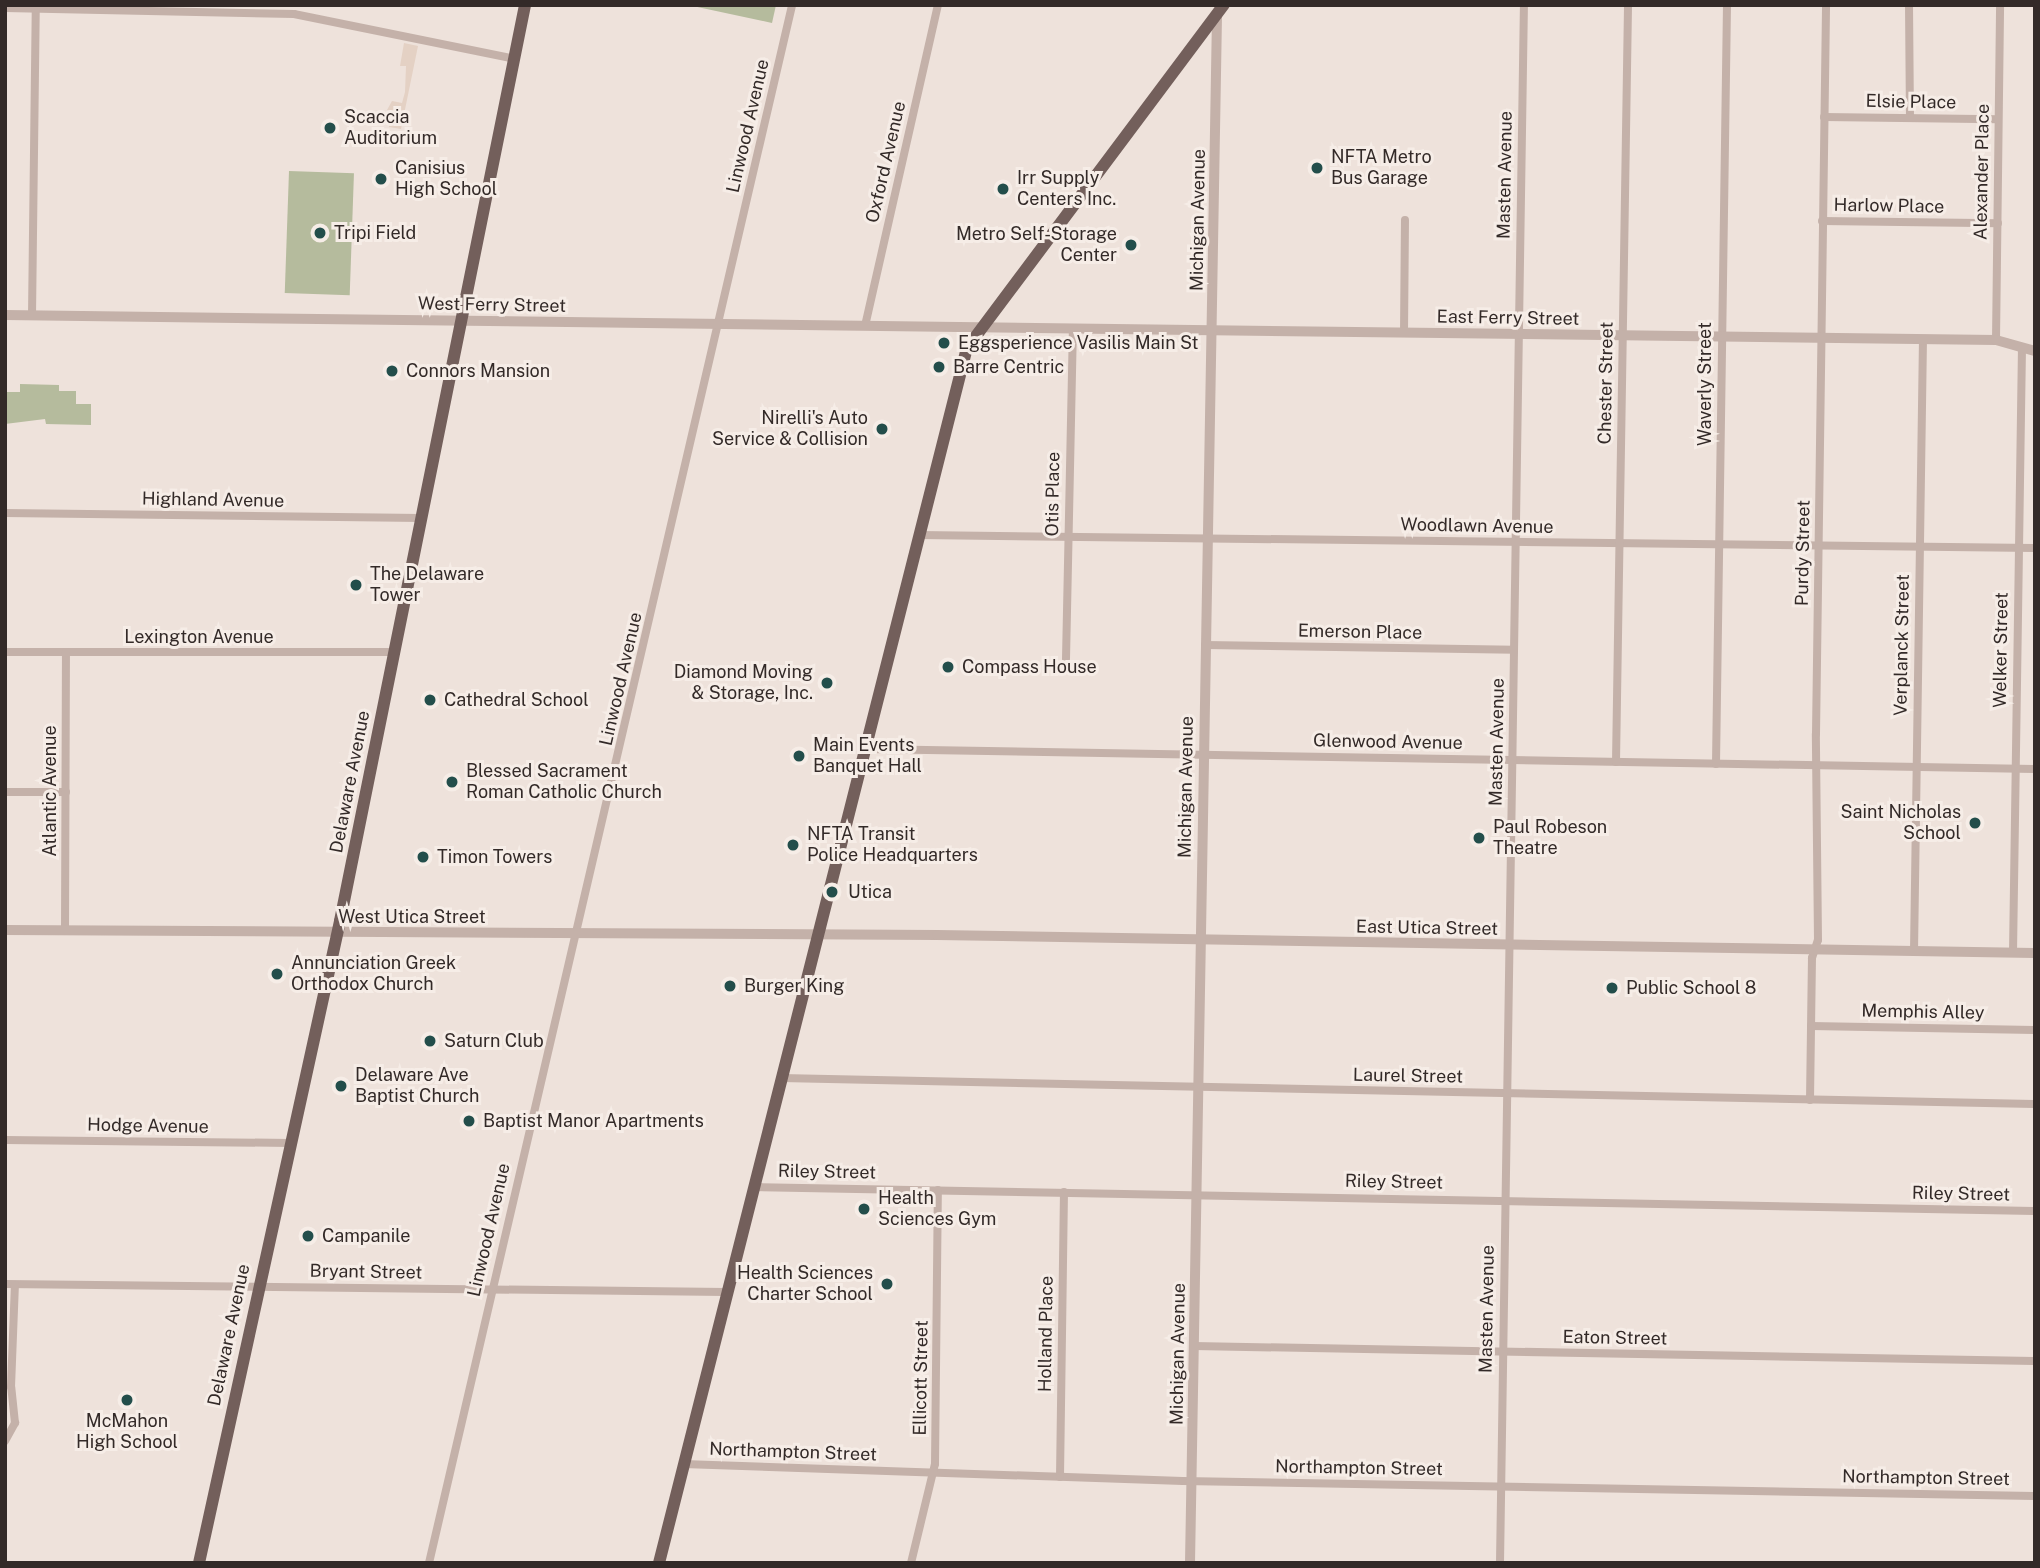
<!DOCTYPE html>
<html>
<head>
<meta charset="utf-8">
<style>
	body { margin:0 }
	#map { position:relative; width:2040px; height:1568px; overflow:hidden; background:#eee2db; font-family:"Public Sans",sans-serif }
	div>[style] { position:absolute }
	.green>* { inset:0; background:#b5bb9d; transform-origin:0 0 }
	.plaza>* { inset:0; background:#e4d1c4 }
	.minor>* { height:8px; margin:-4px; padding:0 4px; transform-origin:4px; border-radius:4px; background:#c4b1a9 }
	.tertiary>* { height:10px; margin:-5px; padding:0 5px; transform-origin:5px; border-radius:5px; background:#c4b1a9 }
	.primary>* { height:12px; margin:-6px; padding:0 6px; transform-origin:6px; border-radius:6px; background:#735f5b }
	.dots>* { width:19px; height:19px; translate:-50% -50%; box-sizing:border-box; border:4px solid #f6ede7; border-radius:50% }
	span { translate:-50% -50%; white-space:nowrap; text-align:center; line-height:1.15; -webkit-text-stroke:6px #f6ede7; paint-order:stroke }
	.street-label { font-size:18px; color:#332a28 }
	.poi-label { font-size:18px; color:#332a28 }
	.left { translate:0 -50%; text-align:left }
	.right { translate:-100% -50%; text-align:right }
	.frame { position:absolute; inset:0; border:7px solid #332a28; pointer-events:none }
</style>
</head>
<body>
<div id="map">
	<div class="green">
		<div style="clip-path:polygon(688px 5px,776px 5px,772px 23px)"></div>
		<div style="left:289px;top:171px;width:65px;height:122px;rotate:2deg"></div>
		<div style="clip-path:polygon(20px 384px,59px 385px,59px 391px,76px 391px,76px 404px,91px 404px,91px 425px,46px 424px,45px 419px,5px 424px,5px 392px,20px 392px)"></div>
	</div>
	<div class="plaza">
		<div style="clip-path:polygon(404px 43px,418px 46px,401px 129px,389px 127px,391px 112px,387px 110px,392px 101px,402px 103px,405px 92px,406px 66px,400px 66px)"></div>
	</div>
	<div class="minor">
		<div style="left:1909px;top:5px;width:113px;rotate:89.5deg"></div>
		<div style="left:5px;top:8px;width:289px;rotate:1.2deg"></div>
		<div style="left:294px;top:14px;width:226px;rotate:11.5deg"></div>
		<div style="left:1824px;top:117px;width:174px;rotate:0.7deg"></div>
		<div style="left:1822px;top:221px;width:176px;rotate:0.7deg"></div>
		<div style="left:32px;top:316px;width:307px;rotate:-89.3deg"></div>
		<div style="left:865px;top:326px;width:329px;rotate:-77.2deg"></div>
		<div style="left:1404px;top:333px;width:113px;rotate:-89.5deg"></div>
		<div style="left:1996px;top:340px;width:335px;rotate:-89.3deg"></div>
		<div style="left:5px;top:513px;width:416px;rotate:0.7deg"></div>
		<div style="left:919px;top:535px;width:1116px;rotate:0.67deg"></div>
		<div style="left:1205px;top:645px;width:309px;rotate:0.9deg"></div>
		<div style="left:5px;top:652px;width:388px"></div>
		<div style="left:1066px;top:659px;width:330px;rotate:-88.8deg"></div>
		<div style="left:866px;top:749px;width:1169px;rotate:0.98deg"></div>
		<div style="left:1616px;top:762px;width:757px;rotate:-89.09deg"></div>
		<div style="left:1716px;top:764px;width:759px;rotate:-89.17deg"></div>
		<div style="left:5px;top:792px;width:61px"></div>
		<div style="left:65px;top:930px;width:278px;rotate:-89.8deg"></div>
		<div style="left:1914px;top:952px;width:613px;rotate:-89.16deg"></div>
		<div style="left:2013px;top:953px;width:606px;rotate:-89.15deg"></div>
		<div style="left:1811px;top:1026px;width:224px;rotate:1deg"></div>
		<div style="left:781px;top:1078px;width:1254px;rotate:1.19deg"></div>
		<div style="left:1810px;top:1100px;width:142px;rotate:-89.2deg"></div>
		<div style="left:1812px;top:958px;width:19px;rotate:-72deg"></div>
		<div style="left:1818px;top:940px;width:206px;rotate:-90.6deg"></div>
		<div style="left:1816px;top:734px;width:729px;rotate:-89.21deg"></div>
		<div style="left:5px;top:1140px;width:285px;rotate:0.6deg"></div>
		<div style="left:753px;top:1187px;width:1282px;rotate:1.07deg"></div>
		<div style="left:5px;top:1284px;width:721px;rotate:0.64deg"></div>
		<div style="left:1194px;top:1346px;width:841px;rotate:1.02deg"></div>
		<div style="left:5px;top:1441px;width:21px;rotate:-61deg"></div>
		<div style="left:15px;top:1423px;width:36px;rotate:-96deg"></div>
		<div style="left:11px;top:1387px;width:102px;rotate:-87.8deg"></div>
		<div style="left:683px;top:1464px;width:500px;rotate:1.95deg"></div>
		<div style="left:1183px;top:1481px;width:852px;rotate:1.01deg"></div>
		<div style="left:1060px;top:1477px;width:285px;rotate:-89.2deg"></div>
		<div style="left:429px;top:1563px;width:1600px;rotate:-76.88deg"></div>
		<div style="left:911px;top:1563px;width:102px;rotate:-76.4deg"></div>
		<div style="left:935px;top:1464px;width:274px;rotate:-89.4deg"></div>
		<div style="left:1500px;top:1563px;width:1558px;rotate:-89.12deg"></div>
	</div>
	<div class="tertiary">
		<div style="left:5px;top:315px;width:1991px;rotate:0.72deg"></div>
		<div style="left:1996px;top:340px;width:41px;rotate:15.8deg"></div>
		<div style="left:5px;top:930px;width:932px;rotate:0.31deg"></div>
		<div style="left:937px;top:935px;width:1098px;rotate:0.94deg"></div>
		<div style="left:1190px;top:1563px;width:1550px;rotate:-89deg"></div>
	</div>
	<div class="primary">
		<div style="left:199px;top:1563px;width:657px;rotate:-77.61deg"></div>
		<div style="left:340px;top:921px;width:934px;rotate:-78.58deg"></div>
		<div style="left:659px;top:1563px;width:1253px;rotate:-75.78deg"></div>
		<div style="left:967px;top:348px;width:429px;rotate:-53.2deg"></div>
	</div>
	<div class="dots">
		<div style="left:330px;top:128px;background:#234e4b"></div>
		<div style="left:1317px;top:168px;background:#234e4b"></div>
		<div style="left:381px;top:179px;background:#234e4b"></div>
		<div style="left:1003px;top:189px;background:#234e4b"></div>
		<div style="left:320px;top:233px;background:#234e4b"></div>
		<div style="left:1131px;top:245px;background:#234e4b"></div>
		<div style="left:944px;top:343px;background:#234e4b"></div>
		<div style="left:939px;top:367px;background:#234e4b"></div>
		<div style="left:392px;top:371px;background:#234e4b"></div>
		<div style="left:882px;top:429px;background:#234e4b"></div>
		<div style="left:356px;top:585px;background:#234e4b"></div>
		<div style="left:948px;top:667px;background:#234e4b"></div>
		<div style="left:827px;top:683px;background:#234e4b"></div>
		<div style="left:430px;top:700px;background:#234e4b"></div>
		<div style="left:799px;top:756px;background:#234e4b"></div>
		<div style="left:452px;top:782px;background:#234e4b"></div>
		<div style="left:1975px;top:823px;background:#234e4b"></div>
		<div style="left:1479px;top:838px;background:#234e4b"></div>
		<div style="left:793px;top:845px;background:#234e4b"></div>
		<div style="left:423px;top:857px;background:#234e4b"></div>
		<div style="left:832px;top:892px;background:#234e4b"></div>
		<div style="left:277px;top:974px;background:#234e4b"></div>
		<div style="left:730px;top:986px;background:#234e4b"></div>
		<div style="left:1612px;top:988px;background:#234e4b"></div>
		<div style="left:430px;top:1041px;background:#234e4b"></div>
		<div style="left:341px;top:1086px;background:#234e4b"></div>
		<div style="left:469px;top:1121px;background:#234e4b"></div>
		<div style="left:864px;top:1209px;background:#234e4b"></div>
		<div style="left:308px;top:1236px;background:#234e4b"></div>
		<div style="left:887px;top:1284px;background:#234e4b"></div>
		<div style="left:127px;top:1400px;background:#234e4b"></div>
	</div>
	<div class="street-label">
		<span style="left:1911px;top:102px;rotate:1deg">Elsie Place</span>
		<span style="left:748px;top:126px;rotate:-77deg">Linwood Avenue</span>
		<span style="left:886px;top:162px;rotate:-77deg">Oxford Avenue</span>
		<span style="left:1982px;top:172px;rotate:-89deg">Alexander Place</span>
		<span style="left:1505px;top:175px;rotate:-89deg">Masten Avenue</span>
		<span style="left:1889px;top:206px;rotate:1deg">Harlow Place</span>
		<span style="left:1198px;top:220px;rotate:-89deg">Michigan Avenue</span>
		<span style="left:492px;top:305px;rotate:1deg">West Ferry Street</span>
		<span style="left:1508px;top:318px;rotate:1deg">East Ferry Street</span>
		<span style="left:1606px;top:383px;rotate:-89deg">Chester Street</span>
		<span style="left:1705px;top:384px;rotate:-90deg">Waverly Street</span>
		<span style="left:1053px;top:494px;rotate:-89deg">Otis Place</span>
		<span style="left:213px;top:500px;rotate:1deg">Highland Avenue</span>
		<span style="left:1477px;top:526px;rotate:1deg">Woodlawn Avenue</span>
		<span style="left:1803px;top:553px;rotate:-89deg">Purdy Street</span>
		<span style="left:1360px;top:632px;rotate:1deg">Emerson Place</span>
		<span style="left:199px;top:637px">Lexington Avenue</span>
		<span style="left:1902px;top:645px;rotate:-89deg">Verplanck Street</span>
		<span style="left:2001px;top:650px;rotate:-89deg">Welker Street</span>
		<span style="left:621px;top:679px;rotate:-77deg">Linwood Avenue</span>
		<span style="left:1388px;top:742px;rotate:1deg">Glenwood Avenue</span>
		<span style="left:1497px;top:742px;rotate:-89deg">Masten Avenue</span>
		<span style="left:350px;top:782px;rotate:-79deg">Delaware Avenue</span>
		<span style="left:1186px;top:787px;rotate:-89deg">Michigan Avenue</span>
		<span style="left:50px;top:791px;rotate:-90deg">Atlantic Avenue</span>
		<span style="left:412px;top:917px">West Utica Street</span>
		<span style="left:1427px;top:928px;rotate:1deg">East Utica Street</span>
		<span style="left:1923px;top:1012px;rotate:1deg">Memphis Alley</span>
		<span style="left:1408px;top:1076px;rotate:1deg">Laurel Street</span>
		<span style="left:148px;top:1126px;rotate:1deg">Hodge Avenue</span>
		<span style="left:827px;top:1172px;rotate:1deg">Riley Street</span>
		<span style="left:1394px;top:1182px;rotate:1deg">Riley Street</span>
		<span style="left:1961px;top:1194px;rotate:1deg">Riley Street</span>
		<span style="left:489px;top:1230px;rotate:-77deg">Linwood Avenue</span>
		<span style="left:366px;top:1272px;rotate:1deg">Bryant Street</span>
		<span style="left:1487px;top:1309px;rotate:-89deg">Masten Avenue</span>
		<span style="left:1046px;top:1334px;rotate:-89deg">Holland Place</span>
		<span style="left:229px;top:1335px;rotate:-78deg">Delaware Avenue</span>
		<span style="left:1615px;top:1338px;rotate:1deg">Eaton Street</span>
		<span style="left:1178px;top:1354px;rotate:-89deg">Michigan Avenue</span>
		<span style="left:921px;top:1378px;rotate:-89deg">Ellicott Street</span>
		<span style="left:793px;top:1452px;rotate:2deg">Northampton Street</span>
		<span style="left:1359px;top:1468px;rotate:1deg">Northampton Street</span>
		<span style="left:1926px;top:1478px;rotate:1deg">Northampton Street</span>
	</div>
	<div class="poi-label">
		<span class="left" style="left:344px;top:128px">Scaccia<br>Auditorium</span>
		<span class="left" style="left:1331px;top:168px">NFTA Metro<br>Bus Garage</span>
		<span class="left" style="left:395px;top:179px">Canisius<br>High School</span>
		<span class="left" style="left:1017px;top:189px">Irr Supply<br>Centers Inc.</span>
		<span class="left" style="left:334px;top:233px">Tripi Field</span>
		<span class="right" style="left:1117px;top:245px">Metro Self-Storage<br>Center</span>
		<span class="left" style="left:958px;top:343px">Eggsperience Vasilis Main St</span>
		<span class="left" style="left:953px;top:367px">Barre Centric</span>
		<span class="left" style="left:406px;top:371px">Connors Mansion</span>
		<span class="right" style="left:868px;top:429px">Nirelli's Auto<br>Service &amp; Collision</span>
		<span class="left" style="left:370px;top:585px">The Delaware<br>Tower</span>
		<span class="left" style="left:962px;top:667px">Compass House</span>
		<span class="right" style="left:813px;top:683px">Diamond Moving<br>&amp; Storage, Inc.</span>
		<span class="left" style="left:444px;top:700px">Cathedral School</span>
		<span class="left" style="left:813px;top:756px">Main Events<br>Banquet Hall</span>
		<span class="left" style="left:466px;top:782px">Blessed Sacrament<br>Roman Catholic Church</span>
		<span class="right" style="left:1961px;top:823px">Saint Nicholas<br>School</span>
		<span class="left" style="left:1493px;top:838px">Paul Robeson<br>Theatre</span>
		<span class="left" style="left:807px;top:845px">NFTA Transit<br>Police Headquarters</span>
		<span class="left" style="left:437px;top:857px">Timon Towers</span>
		<span class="left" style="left:848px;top:892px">Utica</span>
		<span class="left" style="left:291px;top:974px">Annunciation Greek<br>Orthodox Church</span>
		<span class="left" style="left:744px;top:986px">Burger King</span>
		<span class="left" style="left:1626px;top:988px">Public School 8</span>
		<span class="left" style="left:444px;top:1041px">Saturn Club</span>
		<span class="left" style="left:355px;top:1086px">Delaware Ave<br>Baptist Church</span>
		<span class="left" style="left:483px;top:1121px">Baptist Manor Apartments</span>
		<span class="left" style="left:878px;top:1209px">Health<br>Sciences Gym</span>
		<span class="left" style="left:322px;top:1236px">Campanile</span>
		<span class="right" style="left:873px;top:1284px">Health Sciences<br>Charter School</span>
		<span style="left:127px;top:1432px">McMahon<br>High School</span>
	</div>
	<div class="frame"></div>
</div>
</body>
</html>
